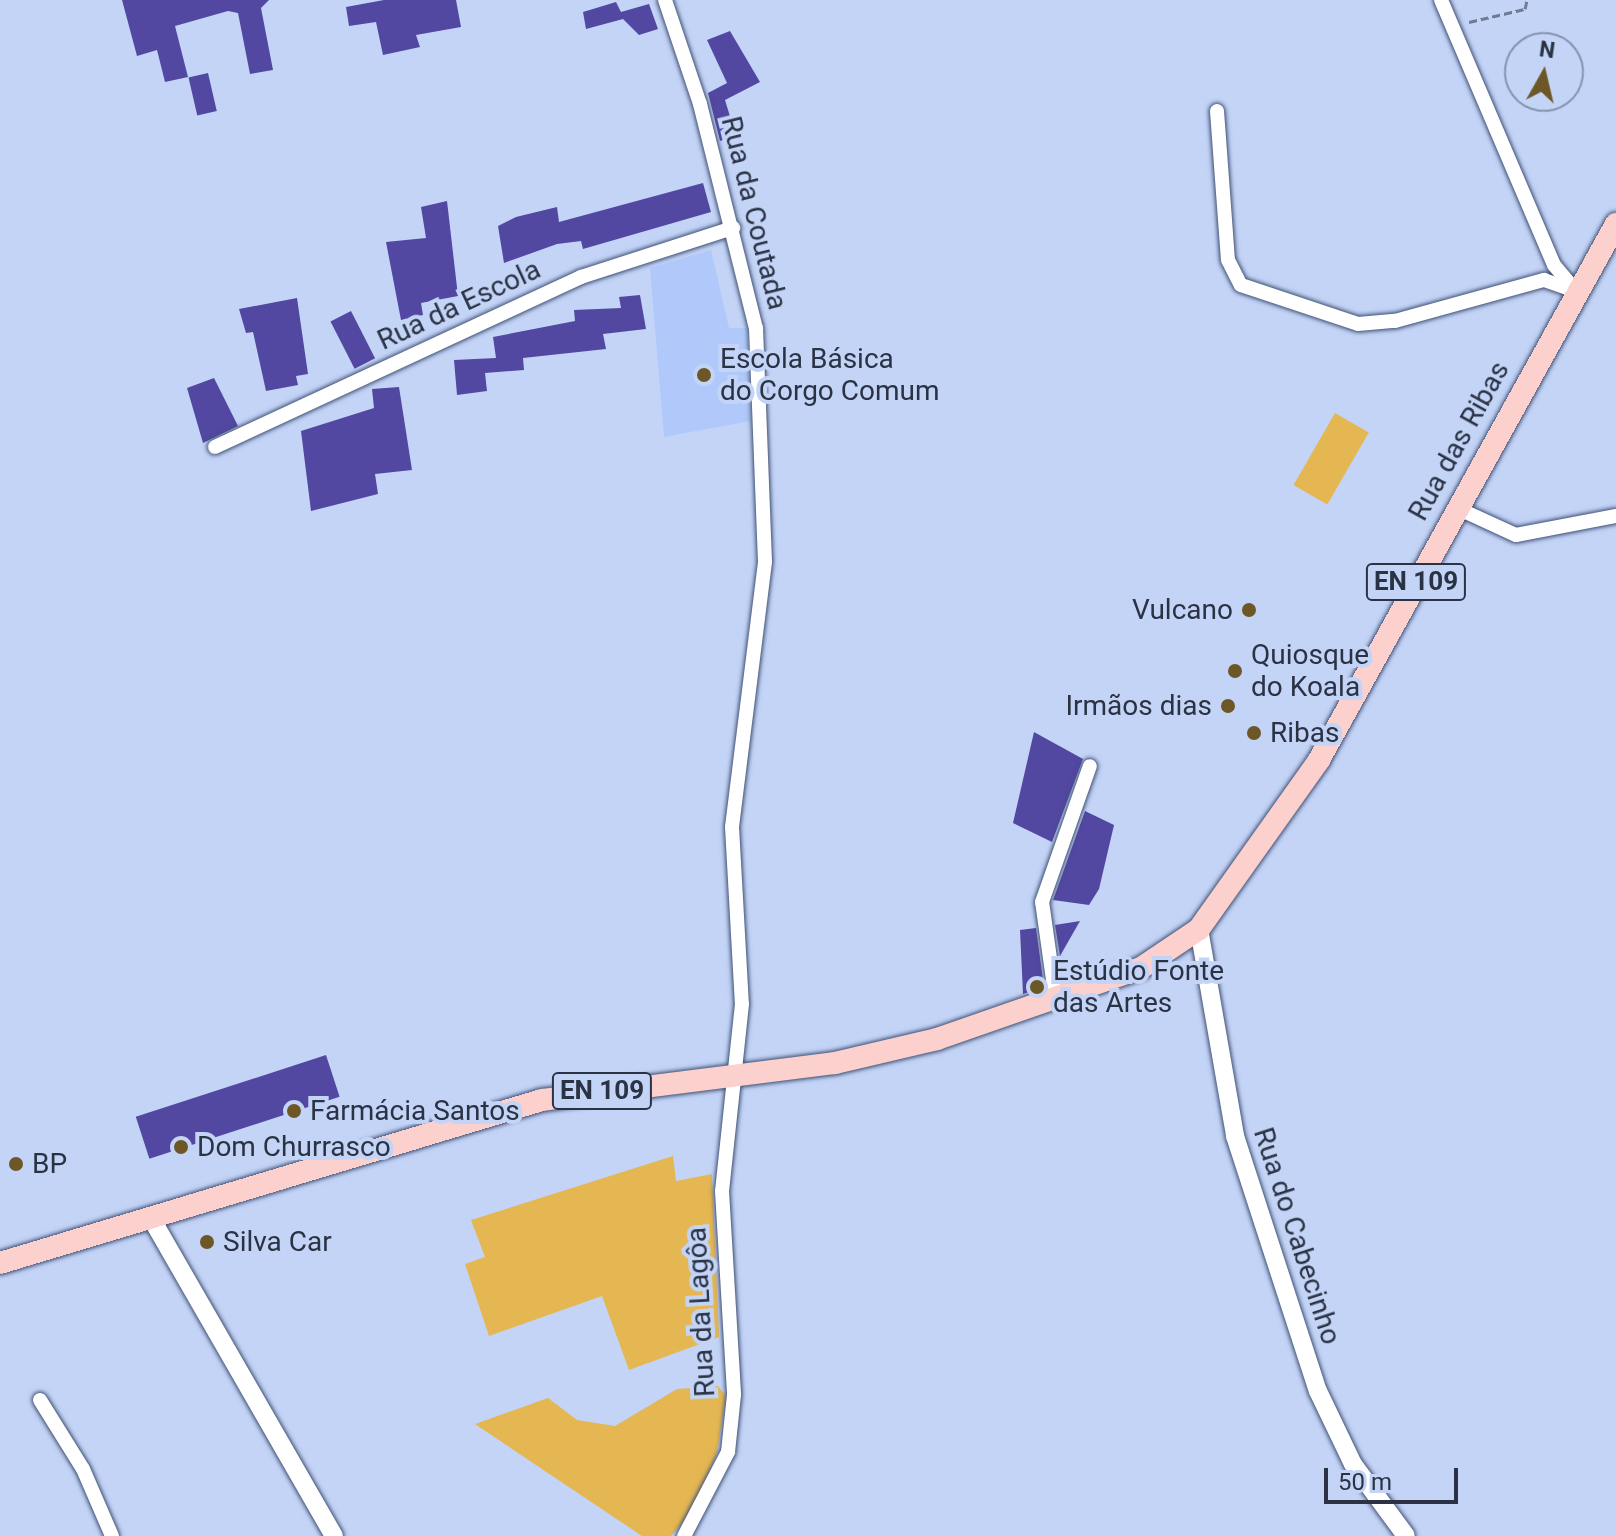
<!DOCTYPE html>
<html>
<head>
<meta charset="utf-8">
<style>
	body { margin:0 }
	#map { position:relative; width:1616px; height:1536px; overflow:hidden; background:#c3d4f7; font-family:Roboto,sans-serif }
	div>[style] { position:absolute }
	.built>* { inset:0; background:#b0c8fa }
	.green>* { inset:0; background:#e4b752; transform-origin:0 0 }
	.building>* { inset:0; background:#5247a1; transform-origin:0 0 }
	.path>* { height:3px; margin-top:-1.5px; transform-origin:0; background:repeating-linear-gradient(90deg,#6f7b95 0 8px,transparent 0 12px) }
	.roads { filter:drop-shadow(0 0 2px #405176) drop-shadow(0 0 2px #405176) }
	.minor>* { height:14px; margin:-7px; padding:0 7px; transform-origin:7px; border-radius:7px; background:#fff }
	.tertiary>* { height:18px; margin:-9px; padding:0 9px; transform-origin:9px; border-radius:9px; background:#fff }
	.primary>* { height:22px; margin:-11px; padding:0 11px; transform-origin:11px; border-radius:11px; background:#fcd0cc }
	.dots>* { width:22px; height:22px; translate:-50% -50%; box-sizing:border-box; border:4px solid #c3d4f7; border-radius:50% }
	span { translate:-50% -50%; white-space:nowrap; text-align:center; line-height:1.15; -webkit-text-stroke:8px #c3d4f7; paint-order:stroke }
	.shield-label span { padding:2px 6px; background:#c3d4f7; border:2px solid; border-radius:6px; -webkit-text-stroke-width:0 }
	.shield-label { font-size:26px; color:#2a3243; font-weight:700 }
	.street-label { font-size:28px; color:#2a3243 }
	.poi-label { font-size:28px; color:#2a3243 }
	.left { translate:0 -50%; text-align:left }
	.right { translate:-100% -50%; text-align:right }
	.north { position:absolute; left:1504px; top:32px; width:80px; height:80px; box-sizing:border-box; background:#c3d4f7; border:2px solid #8693af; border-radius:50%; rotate:8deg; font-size:22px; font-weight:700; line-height:32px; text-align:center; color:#2a3243 }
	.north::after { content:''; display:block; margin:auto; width:28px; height:36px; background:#6d5727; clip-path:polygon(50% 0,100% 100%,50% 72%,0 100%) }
	.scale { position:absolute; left:1324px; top:1468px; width:134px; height:36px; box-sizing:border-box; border:4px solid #2a3243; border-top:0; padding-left:10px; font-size:24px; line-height:28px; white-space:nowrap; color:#2a3243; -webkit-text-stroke:6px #c3d4f7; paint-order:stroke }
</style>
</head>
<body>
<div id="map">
	<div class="built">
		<div style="clip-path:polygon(711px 250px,729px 328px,747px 328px,750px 421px,664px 437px,650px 268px)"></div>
	</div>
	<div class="green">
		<div style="left:1335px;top:413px;width:39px;height:83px;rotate:30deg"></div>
		<div style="clip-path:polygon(673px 1156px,676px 1181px,712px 1174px,719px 1337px,629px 1370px,602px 1296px,489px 1336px,465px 1264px,485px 1257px,471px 1220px)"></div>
		<div style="clip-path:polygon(718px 1386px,726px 1396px,717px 1453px,690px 1514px,671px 1536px,642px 1536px,475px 1424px,548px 1398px,577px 1420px,615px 1426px,677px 1389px)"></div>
	</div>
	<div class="building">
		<div style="clip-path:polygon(122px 0,269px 0,261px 8px,273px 70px,250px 74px,238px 13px,228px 11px,175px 26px,188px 77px,165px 82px,157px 50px,137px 56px)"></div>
		<div style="clip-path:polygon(384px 0,456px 0,461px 27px,416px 35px,420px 47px,383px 55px,376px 22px,349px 26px,346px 7px)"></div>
		<div style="clip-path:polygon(616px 2px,621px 12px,649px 4px,658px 29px,639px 35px,623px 19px,586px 29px,583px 12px)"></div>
		<div style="clip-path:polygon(730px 31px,760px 82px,725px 100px,736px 136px,720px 141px,708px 93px,727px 83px,707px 40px)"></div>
		<div style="left:208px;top:73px;width:39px;height:20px;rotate:77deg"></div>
		<div style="clip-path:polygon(703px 183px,711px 212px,583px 249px,581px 241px,557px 244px,504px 263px,498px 226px,516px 217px,557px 207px,559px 222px)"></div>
		<div style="clip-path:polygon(447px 201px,458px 296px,421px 303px,423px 315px,401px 320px,386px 242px,426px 238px,421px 207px)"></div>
		<div style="clip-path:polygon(640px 295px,646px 329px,603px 334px,606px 349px,523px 358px,524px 370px,485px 373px,487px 391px,457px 395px,454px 360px,496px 358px,493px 337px,575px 321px,574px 310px,621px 308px,619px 297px)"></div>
		<div style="clip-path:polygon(297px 298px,308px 374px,296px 376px,298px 385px,266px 391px,253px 332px,246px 333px,239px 309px)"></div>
		<div style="left:351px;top:311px;width:53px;height:23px;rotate:63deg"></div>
		<div style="clip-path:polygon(214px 378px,238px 426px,203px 443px,187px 388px)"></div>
		<div style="clip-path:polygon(399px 387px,412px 470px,375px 474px,378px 494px,311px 511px,301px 431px,374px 408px,372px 389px)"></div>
		<div style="clip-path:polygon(1034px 732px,1083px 759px,1052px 842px,1013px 823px)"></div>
		<div style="clip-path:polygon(1085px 811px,1114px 825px,1099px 889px,1089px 905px,1053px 900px)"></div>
		<div style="clip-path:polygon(1080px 921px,1060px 956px,1055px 925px)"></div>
		<div style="clip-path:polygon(1036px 928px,1044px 987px,1023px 994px,1020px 930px)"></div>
		<div style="left:326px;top:1055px;width:44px;height:200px;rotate:72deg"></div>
	</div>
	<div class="path">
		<div style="left:1469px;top:22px;width:57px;rotate:-13.1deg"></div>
		<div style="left:1525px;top:9px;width:9px;rotate:-77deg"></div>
	</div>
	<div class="roads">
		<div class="minor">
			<div style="left:665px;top:0;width:110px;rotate:71.4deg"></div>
			<div style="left:700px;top:104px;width:231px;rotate:76deg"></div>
			<div style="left:756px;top:328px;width:234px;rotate:87.8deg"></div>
			<div style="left:765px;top:562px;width:267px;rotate:97.1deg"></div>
			<div style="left:732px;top:827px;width:177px;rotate:86.8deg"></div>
			<div style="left:742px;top:1004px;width:188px;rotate:96.1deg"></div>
			<div style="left:722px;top:1191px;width:204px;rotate:86.6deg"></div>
			<div style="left:734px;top:1395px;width:57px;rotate:96deg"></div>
			<div style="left:728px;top:1452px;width:95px;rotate:117.6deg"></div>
			<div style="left:1441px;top:0;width:288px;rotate:66.9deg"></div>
			<div style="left:1554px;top:265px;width:34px;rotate:50deg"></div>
			<div style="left:1217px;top:111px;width:149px;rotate:85.8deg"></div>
			<div style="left:1228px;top:260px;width:28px;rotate:63deg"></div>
			<div style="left:1241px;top:285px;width:123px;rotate:18.4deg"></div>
			<div style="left:1358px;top:324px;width:37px;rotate:-5deg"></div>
			<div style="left:1395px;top:321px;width:155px;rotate:-15.4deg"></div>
			<div style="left:1544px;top:280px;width:34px;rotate:19deg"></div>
			<div style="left:215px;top:447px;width:404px;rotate:-24.9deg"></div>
			<div style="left:581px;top:277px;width:160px;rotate:-17.9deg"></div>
			<div style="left:1457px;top:508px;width:65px;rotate:24.6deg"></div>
			<div style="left:1516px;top:535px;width:102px;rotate:-10.8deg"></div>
			<div style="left:1056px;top:1001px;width:100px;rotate:-98deg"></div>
			<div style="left:1042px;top:902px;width:144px;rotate:-70.6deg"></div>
			<div style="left:40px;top:1400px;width:81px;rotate:58.1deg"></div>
			<div style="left:83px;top:1469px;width:73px;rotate:66.6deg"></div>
		</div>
		<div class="tertiary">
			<div style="left:1199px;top:929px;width:210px;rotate:80.1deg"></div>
			<div style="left:1235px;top:1136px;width:268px;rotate:72deg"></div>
			<div style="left:1318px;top:1391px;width:81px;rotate:64.4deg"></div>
			<div style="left:1353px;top:1464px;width:89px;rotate:53.6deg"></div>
			<div style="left:150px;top:1216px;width:369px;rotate:60.1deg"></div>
		</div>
		<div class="primary">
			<div style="left:0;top:1263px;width:566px;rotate:-16.74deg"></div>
			<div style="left:542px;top:1100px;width:295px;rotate:-7.2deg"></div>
			<div style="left:835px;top:1063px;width:105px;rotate:-13.2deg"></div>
			<div style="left:937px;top:1039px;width:216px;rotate:-19.2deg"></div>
			<div style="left:1141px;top:968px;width:70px;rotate:-33.9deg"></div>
			<div style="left:1199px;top:929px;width:207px;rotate:-54.6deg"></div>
			<div style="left:1319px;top:760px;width:613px;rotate:-61.01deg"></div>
		</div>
	</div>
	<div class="dots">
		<div style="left:704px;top:375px;background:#6d5727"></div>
		<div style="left:1249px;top:610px;background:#6d5727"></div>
		<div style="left:1235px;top:671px;background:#6d5727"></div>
		<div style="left:1228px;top:706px;background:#6d5727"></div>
		<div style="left:1254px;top:733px;background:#6d5727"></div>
		<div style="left:1037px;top:987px;background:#6d5727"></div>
		<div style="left:294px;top:1111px;background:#6d5727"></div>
		<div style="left:181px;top:1147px;background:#6d5727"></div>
		<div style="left:16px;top:1164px;background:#6d5727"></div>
		<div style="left:207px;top:1242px;background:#6d5727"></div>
	</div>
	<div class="shield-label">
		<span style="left:1416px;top:582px">EN 109</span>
		<span style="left:602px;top:1091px">EN 109</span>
	</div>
	<div class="street-label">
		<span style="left:754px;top:213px;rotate:76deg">Rua da Coutada</span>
		<span style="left:459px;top:305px;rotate:-25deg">Rua da Escola</span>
		<span style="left:1459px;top:441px;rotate:-61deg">Rua das Ribas</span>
		<span style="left:1297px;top:1236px;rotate:72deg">Rua do Cabecinho</span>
		<span style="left:701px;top:1312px;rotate:-93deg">Rua da Lagôa</span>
	</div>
	<div class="poi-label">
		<span class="left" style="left:720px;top:375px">Escola Básica<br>do Corgo Comum</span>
		<span class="right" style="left:1233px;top:610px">Vulcano</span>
		<span class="left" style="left:1251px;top:671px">Quiosque<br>do Koala</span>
		<span class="right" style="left:1212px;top:706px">Irmãos dias</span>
		<span class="left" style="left:1270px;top:733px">Ribas</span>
		<span class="left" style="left:1053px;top:987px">Estúdio Fonte<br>das Artes</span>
		<span class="left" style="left:310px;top:1111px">Farmácia Santos</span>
		<span class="left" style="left:197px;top:1147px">Dom Churrasco</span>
		<span class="left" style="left:32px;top:1164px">BP</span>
		<span class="left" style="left:223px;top:1242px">Silva Car</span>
	</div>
	<div class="north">N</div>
	<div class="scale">50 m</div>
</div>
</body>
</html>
